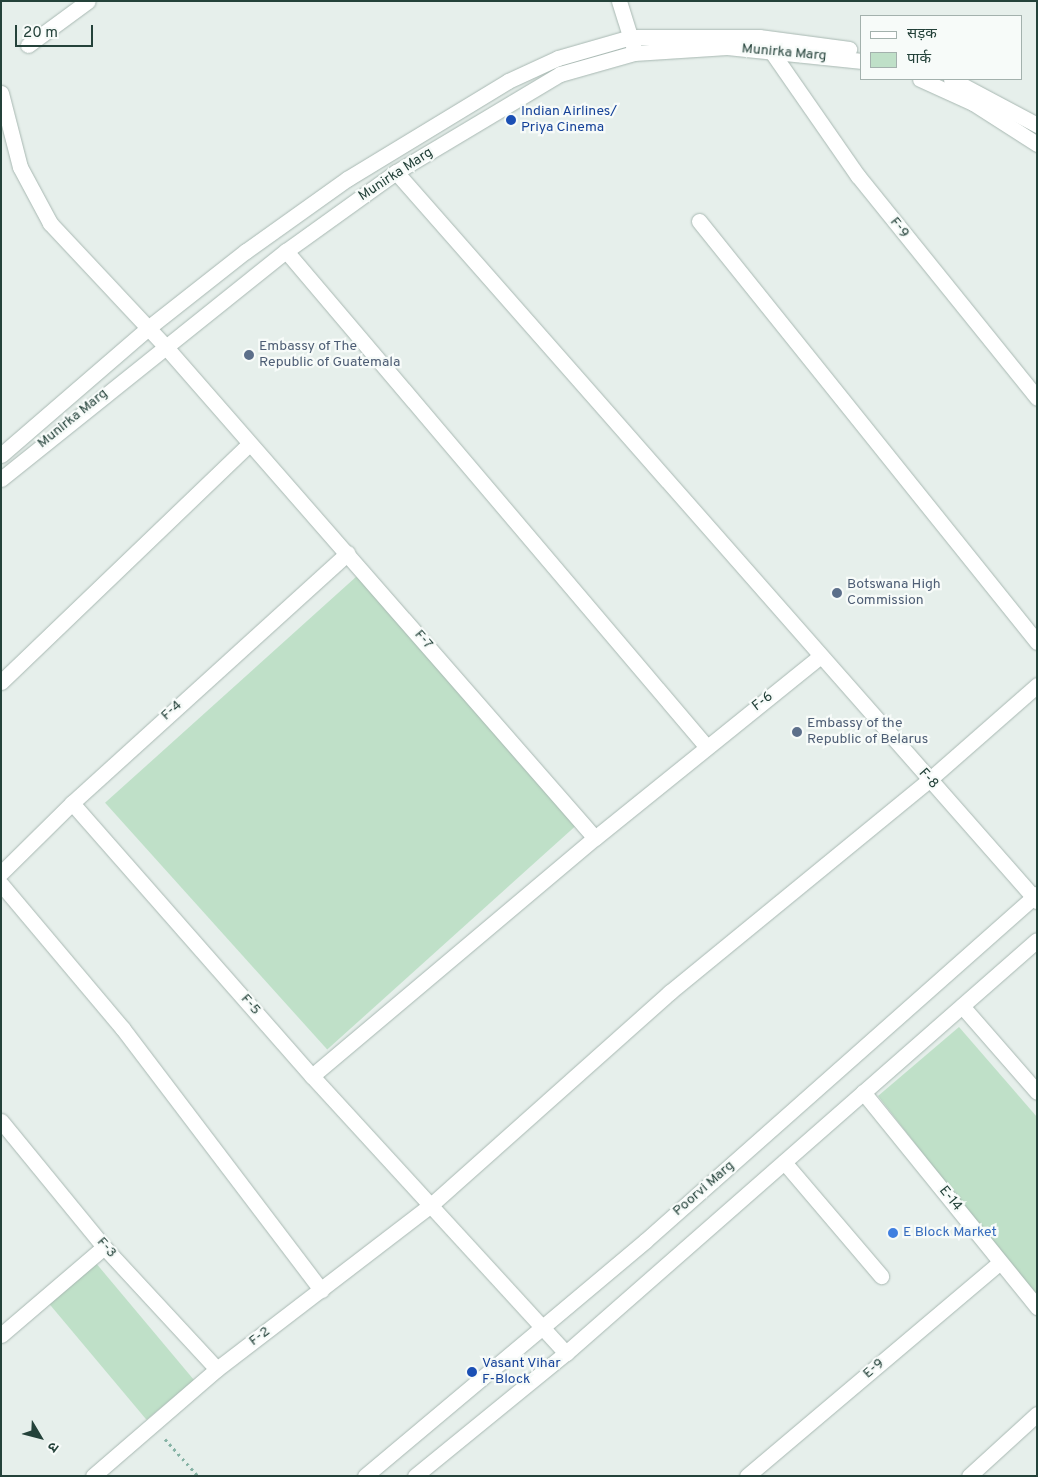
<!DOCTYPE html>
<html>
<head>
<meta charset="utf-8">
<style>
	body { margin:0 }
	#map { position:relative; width:1038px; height:1477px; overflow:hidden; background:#e6efeb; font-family:Overpass,"Noto Sans Devanagari",sans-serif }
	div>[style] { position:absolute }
	.green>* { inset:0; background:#bfe0c8; transform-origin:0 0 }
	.path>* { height:3px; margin-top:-1.5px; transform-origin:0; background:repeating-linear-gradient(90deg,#86b3a5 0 2.5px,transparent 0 6.5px) }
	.roads { filter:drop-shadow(0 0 1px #a8b8b2) drop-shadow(0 0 1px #a8b8b2) }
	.street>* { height:15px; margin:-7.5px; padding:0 7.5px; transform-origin:7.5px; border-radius:7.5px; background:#fff }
	.secondary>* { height:15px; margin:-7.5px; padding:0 7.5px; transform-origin:7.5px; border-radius:7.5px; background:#fff }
	.dots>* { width:14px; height:14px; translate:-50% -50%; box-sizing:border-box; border:2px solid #f7fbf9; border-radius:50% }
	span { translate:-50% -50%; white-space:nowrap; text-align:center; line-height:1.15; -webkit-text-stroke:4.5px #f7fbf9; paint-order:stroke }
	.street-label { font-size:14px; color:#24423a }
	.transit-label { font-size:14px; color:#164399 }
	.left { translate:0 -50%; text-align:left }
	.service-label { font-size:14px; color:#4e5e75 }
	.shop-label { font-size:14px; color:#366cbe }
	.frame { position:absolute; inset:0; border:2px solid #24423a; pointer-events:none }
	.legend { position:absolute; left:860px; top:15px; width:162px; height:65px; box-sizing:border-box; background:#f7fbf9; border:1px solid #a3b1ad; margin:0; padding:6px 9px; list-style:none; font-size:15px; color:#24423a }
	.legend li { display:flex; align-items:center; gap:10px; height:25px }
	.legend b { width:25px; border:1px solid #a3b1ad }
	.north { position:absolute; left:15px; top:1412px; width:50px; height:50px; -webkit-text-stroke:4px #f7fbf9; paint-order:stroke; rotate:127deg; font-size:14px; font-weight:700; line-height:20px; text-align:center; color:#24423a }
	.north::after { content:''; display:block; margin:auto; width:18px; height:22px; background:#24423a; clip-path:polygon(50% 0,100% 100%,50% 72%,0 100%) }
	.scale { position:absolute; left:15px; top:25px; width:78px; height:22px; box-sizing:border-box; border:2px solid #24423a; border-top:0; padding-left:6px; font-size:15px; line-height:18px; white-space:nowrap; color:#24423a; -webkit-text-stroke:4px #f7fbf9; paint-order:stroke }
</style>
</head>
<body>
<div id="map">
	<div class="green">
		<div style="left:357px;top:576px;width:332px;height:339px;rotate:48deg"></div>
		<div style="clip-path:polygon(959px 1027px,1037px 1117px,1037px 1300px,878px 1096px)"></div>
		<div style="left:95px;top:1262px;width:154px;height:62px;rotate:50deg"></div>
	</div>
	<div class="path">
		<div style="left:165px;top:1439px;width:50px;rotate:48.3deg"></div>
	</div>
	<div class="roads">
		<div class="street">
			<div style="left:619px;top:1px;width:50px;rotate:72.6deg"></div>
			<div style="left:28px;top:45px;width:74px;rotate:-36.3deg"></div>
			<div style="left:771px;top:51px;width:152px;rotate:55.2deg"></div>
			<div style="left:858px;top:176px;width:285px;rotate:51.1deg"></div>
			<div style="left:1px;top:93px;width:76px;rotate:75.6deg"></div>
			<div style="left:20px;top:167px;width:64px;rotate:61.8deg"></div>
			<div style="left:50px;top:223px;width:168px;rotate:46.9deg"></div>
			<div style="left:165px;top:346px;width:653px;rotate:48.85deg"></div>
			<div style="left:396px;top:172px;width:971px;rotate:48.68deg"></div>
			<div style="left:699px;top:221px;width:540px;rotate:51.24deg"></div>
			<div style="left:286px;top:251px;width:649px;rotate:49.69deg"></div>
			<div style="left:1px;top:682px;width:344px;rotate:-43.8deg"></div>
			<div style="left:72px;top:803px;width:363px;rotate:48.7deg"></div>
			<div style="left:312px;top:1076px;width:376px;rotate:47.5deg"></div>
			<div style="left:1px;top:873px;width:100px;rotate:-44.6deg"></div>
			<div style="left:72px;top:803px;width:372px;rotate:-42.2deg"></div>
			<div style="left:1px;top:884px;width:189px;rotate:49.9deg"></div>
			<div style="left:123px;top:1029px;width:328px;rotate:52.8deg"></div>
			<div style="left:962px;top:1006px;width:114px;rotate:48.9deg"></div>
			<div style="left:312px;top:1076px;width:370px;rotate:-40.1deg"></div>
			<div style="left:595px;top:838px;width:288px;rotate:-38.9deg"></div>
			<div style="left:863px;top:1092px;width:277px;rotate:51deg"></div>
			<div style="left:1px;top:1121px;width:163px;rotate:50.7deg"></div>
			<div style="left:104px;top:1247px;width:166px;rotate:47.2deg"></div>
			<div style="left:784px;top:1162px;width:150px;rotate:49.6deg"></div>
			<div style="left:1px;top:1335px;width:135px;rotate:-40.5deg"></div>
			<div style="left:93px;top:1476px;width:164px;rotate:-40.8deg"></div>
			<div style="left:217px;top:1369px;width:271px;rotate:-37.5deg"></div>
			<div style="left:432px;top:1204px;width:319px;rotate:-41.7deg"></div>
			<div style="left:670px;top:992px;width:335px;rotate:-39.3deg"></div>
			<div style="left:929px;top:780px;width:144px;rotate:-41.3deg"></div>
			<div style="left:747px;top:1476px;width:331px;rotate:-40.2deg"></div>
			<div style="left:969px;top:1476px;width:92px;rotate:-42.4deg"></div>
		</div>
		<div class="secondary">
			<div style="left:920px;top:79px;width:58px;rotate:24.4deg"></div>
			<div style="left:973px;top:103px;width:76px;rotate:32.6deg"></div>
			<div style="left:951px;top:79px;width:98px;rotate:28.1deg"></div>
			<div style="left:1px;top:455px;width:194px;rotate:-40.8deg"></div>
			<div style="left:148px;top:328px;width:125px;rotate:-38.2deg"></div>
			<div style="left:246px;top:251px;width:124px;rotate:-35.5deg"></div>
			<div style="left:347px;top:179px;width:188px;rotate:-31.3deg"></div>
			<div style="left:508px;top:81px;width:55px;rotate:-24.7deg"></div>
			<div style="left:558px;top:58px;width:76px;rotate:-16deg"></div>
			<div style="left:631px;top:37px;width:128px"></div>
			<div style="left:759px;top:37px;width:91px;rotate:7.6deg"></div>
			<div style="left:1px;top:479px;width:365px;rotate:-38.7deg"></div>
			<div style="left:286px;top:251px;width:135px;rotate:-35.7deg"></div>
			<div style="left:396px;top:172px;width:191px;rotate:-30.9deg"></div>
			<div style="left:560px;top:74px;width:77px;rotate:-15.8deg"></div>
			<div style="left:634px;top:53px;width:93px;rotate:-3.7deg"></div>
			<div style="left:727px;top:47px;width:136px;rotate:5.9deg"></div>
			<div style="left:365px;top:1476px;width:366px;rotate:-40deg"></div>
			<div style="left:645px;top:1241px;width:524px;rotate:-41.52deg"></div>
			<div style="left:415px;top:1476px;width:195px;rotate:-39.2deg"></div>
			<div style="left:566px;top:1353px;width:626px;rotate:-41.25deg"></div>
		</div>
	</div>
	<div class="dots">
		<div style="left:511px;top:120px;background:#1a4fb4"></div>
		<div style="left:249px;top:355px;background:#5c6f8a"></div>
		<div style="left:837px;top:593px;background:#5c6f8a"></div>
		<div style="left:797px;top:732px;background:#5c6f8a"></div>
		<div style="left:893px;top:1233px;background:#3f7fe0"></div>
		<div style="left:472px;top:1372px;background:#1a4fb4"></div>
	</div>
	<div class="street-label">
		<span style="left:784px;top:53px;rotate:5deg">Munirka Marg</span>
		<span style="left:396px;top:175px;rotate:-33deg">Munirka Marg</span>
		<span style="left:899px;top:228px;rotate:51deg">F-9</span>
		<span style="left:73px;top:419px;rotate:-39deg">Munirka Marg</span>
		<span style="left:423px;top:640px;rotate:49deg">F-7</span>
		<span style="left:763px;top:702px;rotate:-38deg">F-6</span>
		<span style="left:172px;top:711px;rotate:-42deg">F-4</span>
		<span style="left:928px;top:779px;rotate:48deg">F-8</span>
		<span style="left:250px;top:1005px;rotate:49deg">F-5</span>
		<span style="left:704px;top:1189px;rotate:-41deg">Poorvi Marg</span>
		<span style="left:950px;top:1199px;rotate:51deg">E-14</span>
		<span style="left:106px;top:1248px;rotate:49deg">F-3</span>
		<span style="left:260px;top:1337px;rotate:-37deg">F-2</span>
		<span style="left:874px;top:1369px;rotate:-41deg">E-9</span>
	</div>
	<div class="transit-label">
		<span class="left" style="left:521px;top:120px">Indian Airlines/<br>Priya Cinema</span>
		<span class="left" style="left:482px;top:1372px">Vasant Vihar<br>F-Block</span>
	</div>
	<div class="service-label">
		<span class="left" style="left:259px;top:355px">Embassy of The<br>Republic of Guatemala</span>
		<span class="left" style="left:847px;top:593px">Botswana High<br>Commission</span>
		<span class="left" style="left:807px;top:732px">Embassy of the<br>Republic of Belarus</span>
	</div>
	<div class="shop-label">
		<span class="left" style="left:903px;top:1233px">E Block Market</span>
	</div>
	<div class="frame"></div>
	<ul class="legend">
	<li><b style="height:6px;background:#fff"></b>सड़क</li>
	<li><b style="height:14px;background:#bfe0c8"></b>पार्क</li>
	</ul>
	<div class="north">उ</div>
	<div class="scale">20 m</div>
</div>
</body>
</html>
